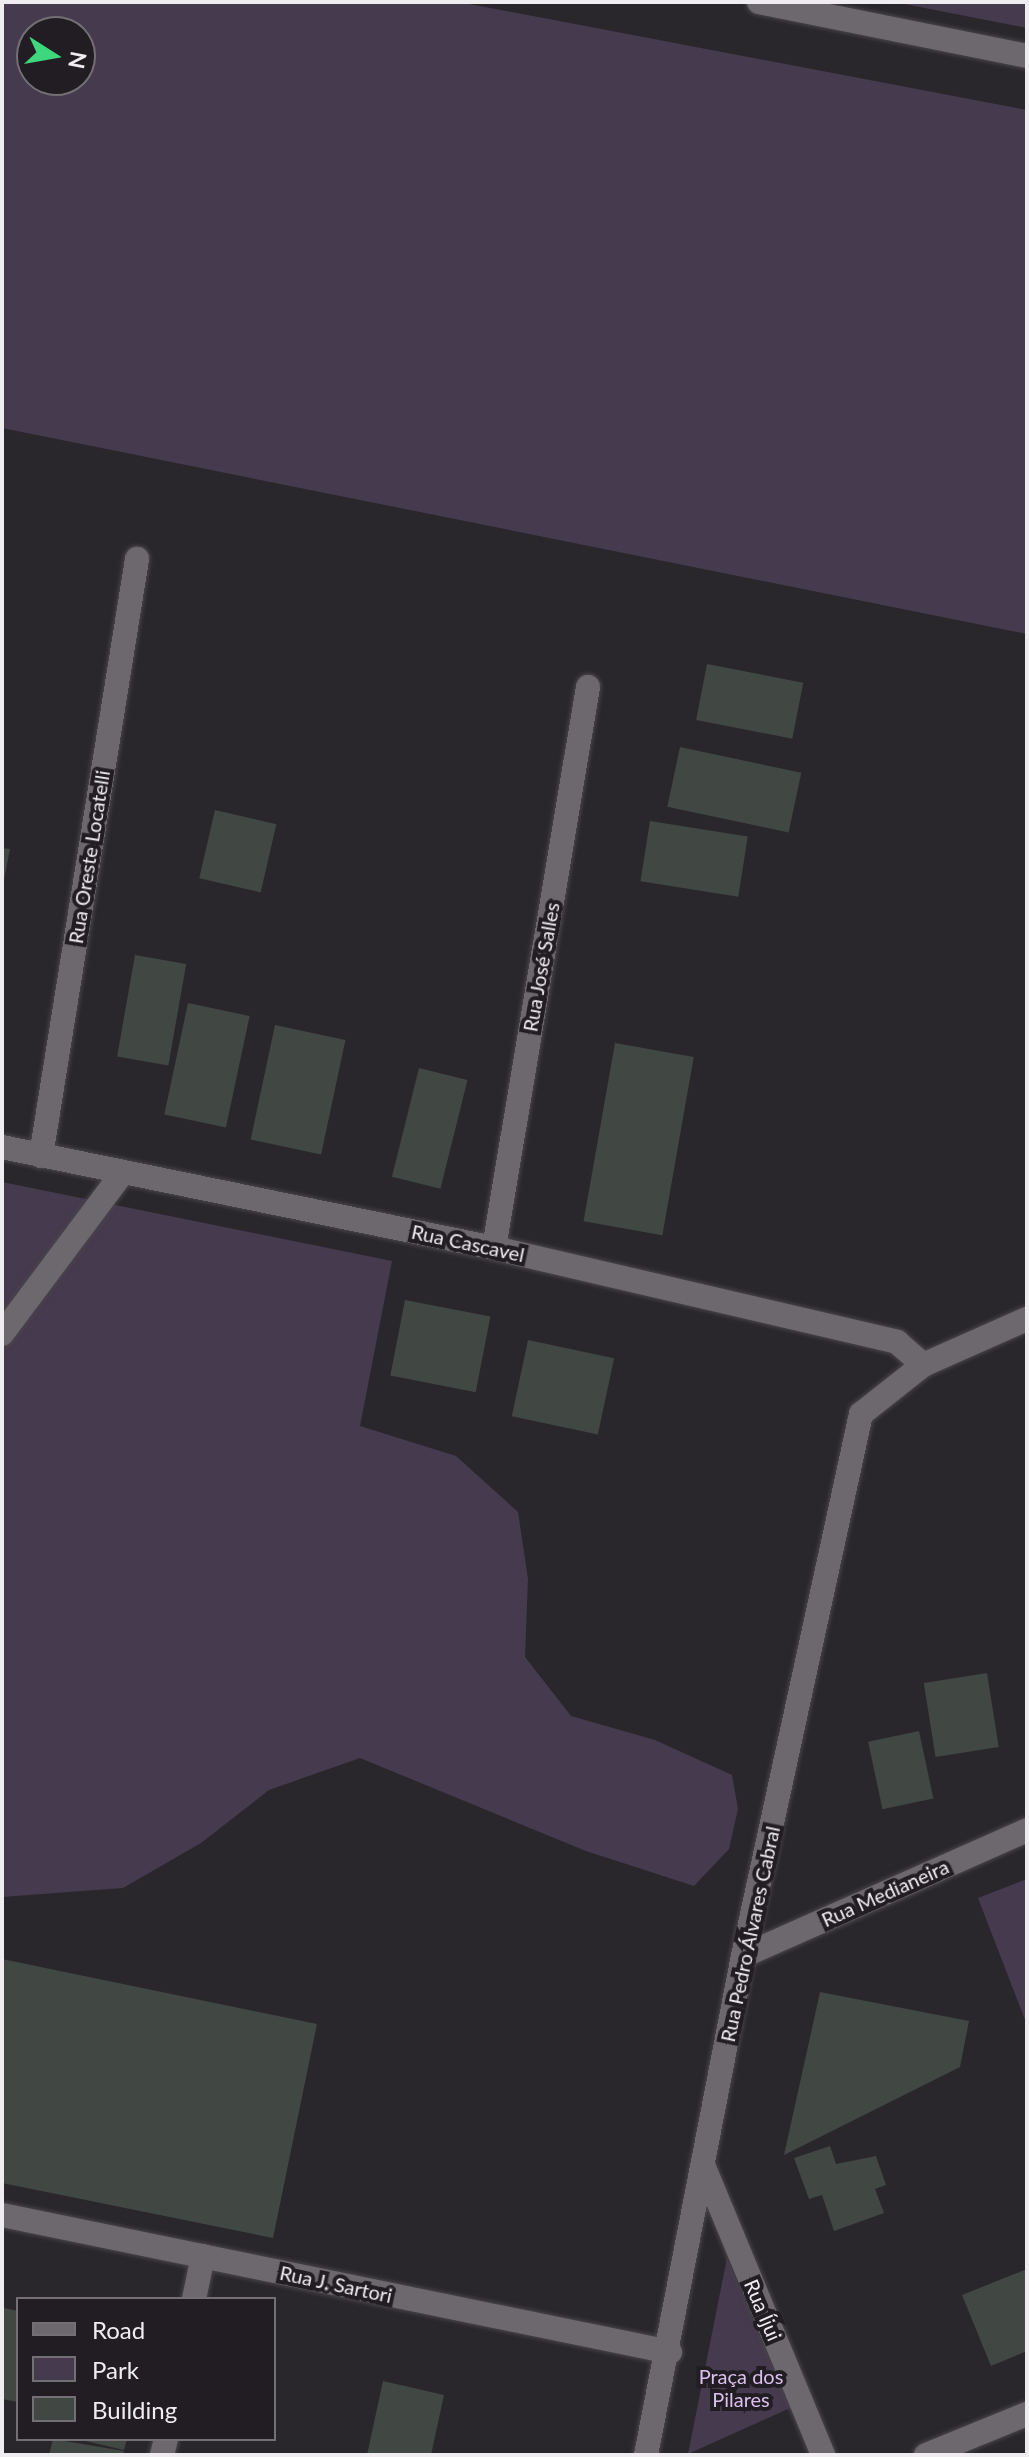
<!DOCTYPE html>
<html>
<head>
<meta charset="utf-8">
<style>
	body { margin:0 }
	#map { position:relative; width:1029px; height:2457px; overflow:hidden; background:#2a272c; font-family:Lato,sans-serif }
	div>[style] { position:absolute }
	.green>* { inset:0; background:#463a4e }
	.building>* { inset:0; background:#414742; transform-origin:0 0 }
	.roads { filter:drop-shadow(0 0 2px #48454a) drop-shadow(0 0 2px #48454a) }
	.minor>* { height:24px; margin:-12px; padding:0 12px; transform-origin:12px; border-radius:12px; background:#6c686e }
	.tertiary>* { height:24px; margin:-12px; padding:0 12px; transform-origin:12px; border-radius:12px; background:#6c686e }
	span { translate:-50% -50%; white-space:nowrap; text-align:center; line-height:1.15; -webkit-text-stroke:8px #211d23; paint-order:stroke }
	.street-label { font-size:20px; color:#efedf0 }
	.park-label { font-size:20px; color:#dcbfed }
	.frame { position:absolute; inset:0; border:4px solid #efedf0; pointer-events:none }
	.legend { position:absolute; left:16px; top:2297px; width:260px; height:144px; box-sizing:border-box; background:#211d23; border:2px solid #737075; margin:0; padding:10px 14px; list-style:none; font-size:24px; color:#efedf0 }
	.legend li { display:flex; align-items:center; gap:16px; height:40px }
	.legend b { width:40px; border:2px solid #737075 }
	.north { position:absolute; left:16px; top:16px; width:80px; height:80px; box-sizing:border-box; background:#211d23; border:2px solid #737075; border-radius:50%; rotate:101deg; font-size:22px; font-weight:700; line-height:32px; text-align:center; color:#efedf0 }
	.north::after { content:''; display:block; margin:auto; width:28px; height:36px; background:#3ed77d; clip-path:polygon(50% 0,100% 100%,50% 72%,0 100%) }
</style>
</head>
<body>
<div id="map">
	<div class="green">
		<div style="clip-path:polygon(evenodd,2px 2px,459px 2px,1027px 110px,1027px 634px,2px 428px,2px 2px,32px 32px,80px 32px,80px 80px,32px 80px,32px 32px)"></div>
		<div style="clip-path:polygon(894px 2px,1027px 2px,1027px 28px)"></div>
		<div style="clip-path:polygon(2px 1182px,392px 1261px,360px 1426px,456px 1456px,518px 1512px,528px 1579px,525px 1657px,571px 1716px,655px 1740px,732px 1775px,738px 1809px,729px 1849px,694px 1886px,586px 1851px,360px 1758px,269px 1790px,201px 1843px,123px 1888px,2px 1897px)"></div>
		<div style="clip-path:polygon(1027px 1879px,1027px 2025px,978px 1898px)"></div>
		<div style="clip-path:polygon(727px 2258px,790px 2408px,688px 2454px)"></div>
	</div>
	<div class="building">
		<div style="left:707px;top:664px;width:98px;height:57px;rotate:11deg"></div>
		<div style="left:680px;top:747px;width:124px;height:61px;rotate:12deg"></div>
		<div style="left:215px;top:810px;width:63px;height:70px;rotate:13deg"></div>
		<div style="left:650px;top:821px;width:99px;height:61px;rotate:9deg"></div>
		<div style="clip-path:polygon(2px 848px,10px 849px,3px 885px,2px 885px)"></div>
		<div style="left:135px;top:955px;width:52px;height:103px;rotate:10deg"></div>
		<div style="left:188px;top:1003px;width:63px;height:114px;rotate:12deg"></div>
		<div style="left:275px;top:1025px;width:72px;height:117px;rotate:12deg"></div>
		<div style="left:615px;top:1043px;width:80px;height:181px;rotate:10deg"></div>
		<div style="left:419px;top:1068px;width:50px;height:112px;rotate:14deg"></div>
		<div style="left:405px;top:1300px;width:87px;height:77px;rotate:11deg"></div>
		<div style="left:528px;top:1340px;width:88px;height:78px;rotate:12deg"></div>
		<div style="left:987px;top:1673px;width:75px;height:64px;rotate:81deg"></div>
		<div style="left:919px;top:1731px;width:69px;height:52px;rotate:78deg"></div>
		<div style="clip-path:polygon(2px 1959px,317px 2024px,273px 2238px,2px 2183px)"></div>
		<div style="clip-path:polygon(820px 1992px,969px 2021px,960px 2067px,784px 2155px)"></div>
		<div style="clip-path:polygon(830px 2146px,836px 2164px,876px 2156px,886px 2185px,875px 2189px,884px 2213px,834px 2231px,822px 2195px,809px 2199px,794px 2158px)"></div>
		<div style="clip-path:polygon(1027px 2269px,1027px 2351px,991px 2366px,962px 2295px)"></div>
		<div style="clip-path:polygon(4px 2308px,18px 2311px,18px 2402px,2px 2399px)"></div>
		<div style="clip-path:polygon(383px 2381px,444px 2395px,431px 2455px,367px 2455px)"></div>
		<div style="clip-path:polygon(53px 2439px,124px 2451px,123px 2455px,49px 2455px)"></div>
		<div style="clip-path:polygon(77px 2439px,127px 2439px,124px 2450px)"></div>
	</div>
	<div class="roads">
		<div class="minor">
			<div style="left:759px;top:2px;width:273px;rotate:11.4deg"></div>
			<div style="left:2px;top:1147px;width:502px;rotate:11.6deg"></div>
			<div style="left:494px;top:1248px;width:414px;rotate:13.1deg"></div>
			<div style="left:897px;top:1342px;width:35px;rotate:41deg"></div>
			<div style="left:41px;top:1156px;width:605px;rotate:-80.86deg"></div>
			<div style="left:494px;top:1248px;width:569px;rotate:-80.49deg"></div>
			<div style="left:2px;top:1334px;width:202px;rotate:-53.2deg"></div>
			<div style="left:743px;top:1956px;width:311px;rotate:-23.9deg"></div>
			<div style="left:703px;top:2165px;width:314px;rotate:67.5deg"></div>
			<div style="left:2px;top:2215px;width:682px;rotate:11.59deg"></div>
			<div style="left:194px;top:2299px;width:44px;rotate:-78.2deg"></div>
			<div style="left:162px;top:2455px;width:16px;rotate:-76deg"></div>
			<div style="left:926px;top:2455px;width:109px;rotate:-22.1deg"></div>
		</div>
		<div class="tertiary">
			<div style="left:646px;top:2455px;width:508px;rotate:-79deg"></div>
			<div style="left:743px;top:1956px;width:555px;rotate:-77.72deg"></div>
			<div style="left:861px;top:1414px;width:79px;rotate:-38.3deg"></div>
			<div style="left:923px;top:1365px;width:114px;rotate:-23.9deg"></div>
		</div>
	</div>
	<div class="street-label">
		<span style="left:89px;top:857px;rotate:-81deg">Rua Oreste Locatelli</span>
		<span style="left:541px;top:967px;rotate:-80deg">Rua José Salles</span>
		<span style="left:468px;top:1243px;rotate:12deg">Rua Cascavel</span>
		<span style="left:885px;top:1893px;rotate:-24deg">Rua Medianeira</span>
		<span style="left:750px;top:1934px;rotate:-78deg">Rua Pedro Álvares Cabral</span>
		<span style="left:336px;top:2284px;rotate:12deg">Rua J. Sartori</span>
		<span style="left:763px;top:2310px;rotate:67deg">Rua Íjui</span>
	</div>
	<div class="park-label">
		<span style="left:741px;top:2388px">Praça dos<br>Pilares</span>
	</div>
	<div class="frame"></div>
	<ul class="legend">
	<li><b style="height:10px;background:#6c686e"></b>Road</li>
	<li><b style="height:22px;background:#463a4e"></b>Park</li>
	<li><b style="height:22px;background:#414742"></b>Building</li>
	</ul>
	<div class="north">N</div>
</div>
</body>
</html>
